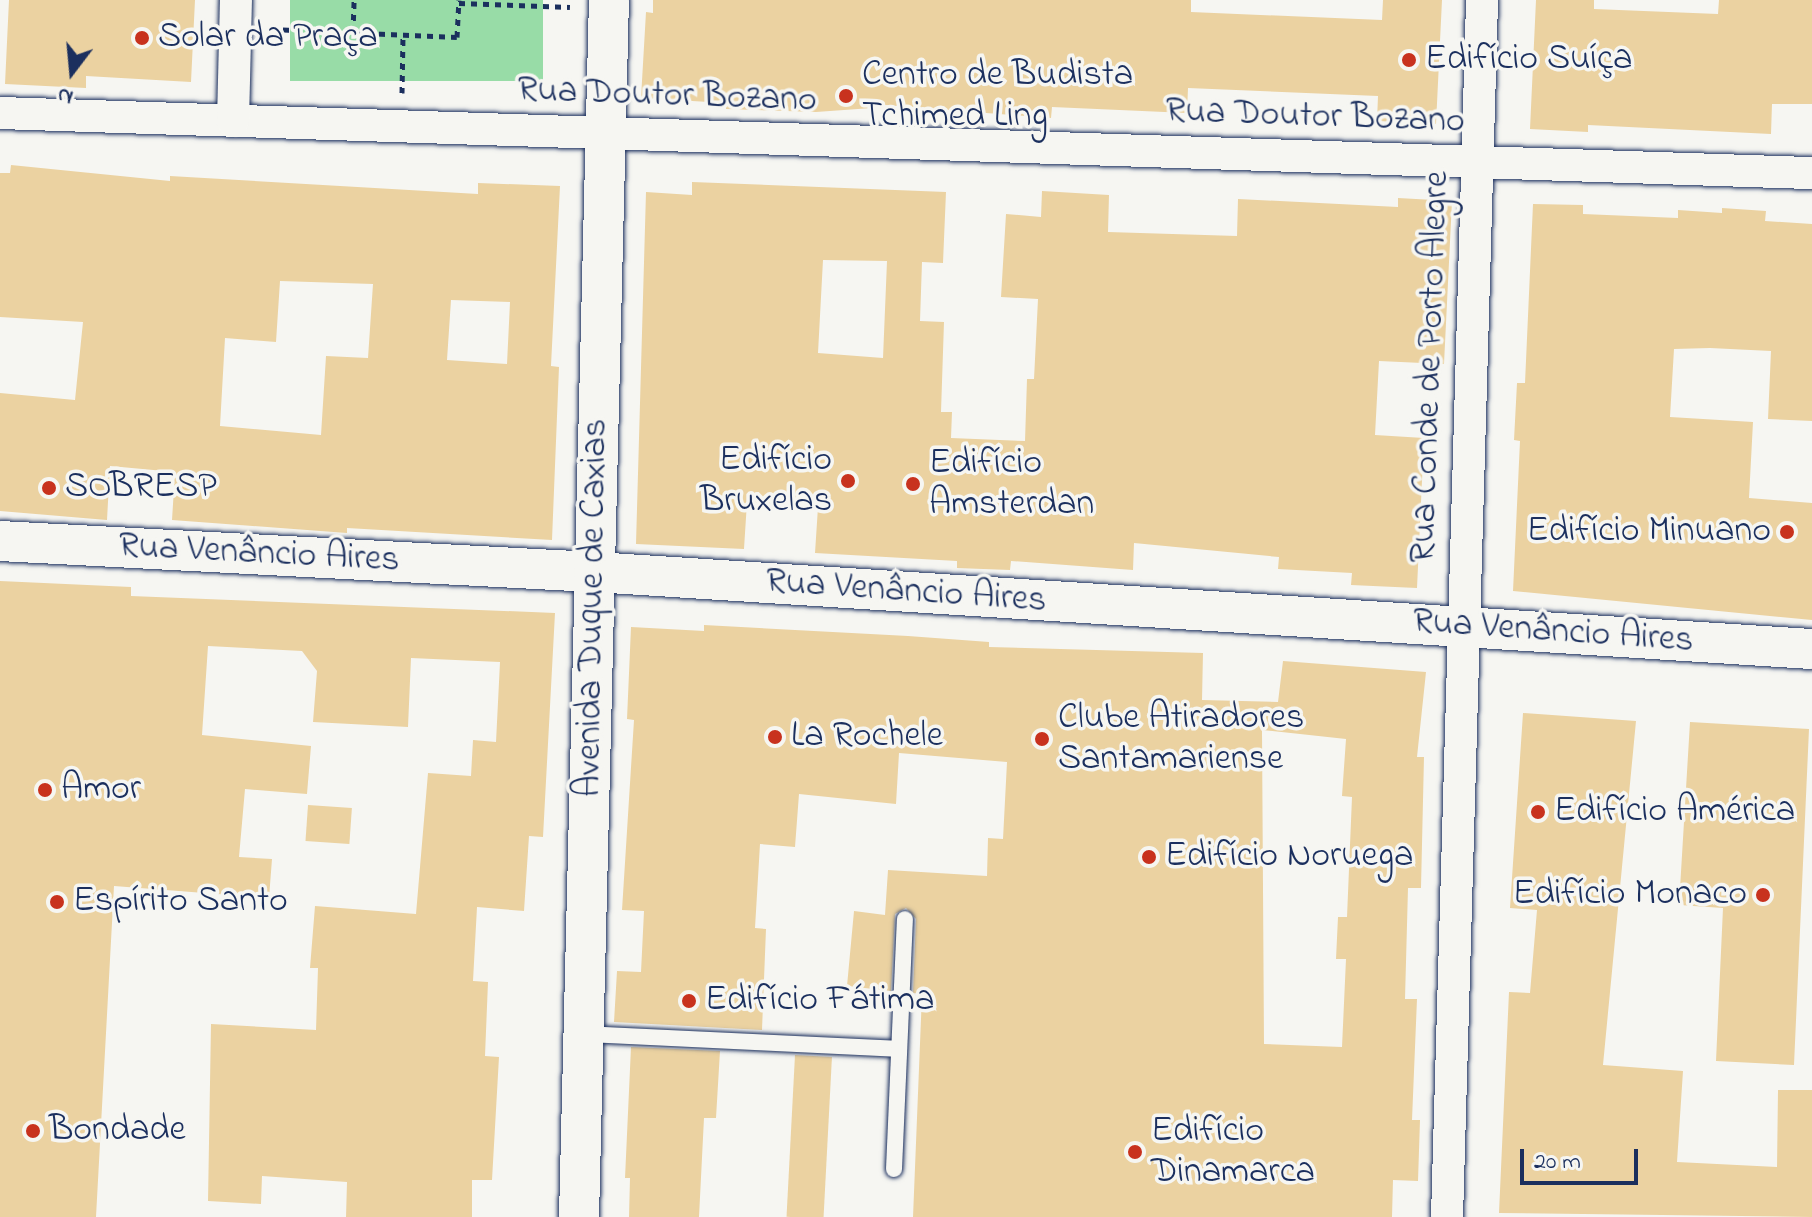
<!DOCTYPE html>
<html>
<head>
<meta charset="utf-8">
<style>
	body { margin:0 }
	#map { position:relative; width:1812px; height:1217px; overflow:hidden; background:#f6f6f2; font-family:"Indie Flower",sans-serif }
	div>[style] { position:absolute }
	.green>* { inset:0; background:#98dca7; transform-origin:0 0 }
	.building>* { inset:0; background:#ebd2a1; transform-origin:0 0 }
	.path>* { height:5px; margin-top:-2.5px; transform-origin:0; background:repeating-linear-gradient(90deg,#1b2f5e 0 6px,transparent 0 12px) }
	.roads { filter:drop-shadow(0 0 2px #1b2f5e) drop-shadow(0 0 2px #1b2f5e) }
	.service>* { height:16px; margin:-8px; padding:0 8px; transform-origin:8px; border-radius:8px; background:#f6f6f2 }
	.minor>* { height:32px; margin:-16px; padding:0 16px; transform-origin:16px; border-radius:16px; background:#f6f6f2 }
	.tertiary>* { height:40px; margin:-20px; padding:0 20px; transform-origin:20px; border-radius:20px; background:#f6f6f2 }
	.dots>* { width:22px; height:22px; translate:-50% -50%; box-sizing:border-box; border:4px solid #f6f6f2; border-radius:50% }
	span { translate:-50% -50%; white-space:nowrap; text-align:center; line-height:1.15; -webkit-text-stroke:7px #f6f6f2; paint-order:stroke }
	.poi-label { font-size:36px; color:#1b2f5e }
	.left { translate:0 -50%; text-align:left }
	.right { translate:-100% -50%; text-align:right }
	.street-label { font-size:36px; color:#1b2f5e }
	.north { position:absolute; left:32px; top:32px; width:80px; height:80px; -webkit-text-stroke:6px #f6f6f2; paint-order:stroke; rotate:196deg; font-size:22px; font-weight:700; line-height:32px; text-align:center; color:#1b2f5e }
	.north::after { content:''; display:block; margin:auto; width:28px; height:36px; background:#1b2f5e; clip-path:polygon(50% 0,100% 100%,50% 72%,0 100%) }
	.scale { position:absolute; left:1520px; top:1149px; width:118px; height:36px; box-sizing:border-box; border:4px solid #1b2f5e; border-top:0; padding-left:10px; font-size:24px; line-height:28px; white-space:nowrap; color:#1b2f5e; -webkit-text-stroke:6px #f6f6f2; paint-order:stroke }
</style>
</head>
<body>
<div id="map">
	<div class="green">
		<div style="left:290px;top:0;width:253px;height:81px"></div>
	</div>
	<div class="building">
		<div style="clip-path:polygon(9px 0,195px 0,191px 82px,86px 76px,86px 88px,5px 84px)"></div>
		<div style="clip-path:polygon(653px 0,1191px 0,1191px 12px,1382px 20px,1383px 0,1442px 0,1436px 124px,1377px 121px,1378px 96px,1188px 88px,1187px 113px,1052px 107px,1051px 118px,872px 104px,872px 108px,816px 112px,726px 109px,726px 103px,641px 98px,646px 12px,653px 13px)"></div>
		<div style="clip-path:polygon(1536px 0,1594px 0,1594px 9px,1718px 14px,1719px 0,1812px 0,1812px 104px,1772px 104px,1771px 134px,1588px 125px,1588px 132px,1530px 129px)"></div>
		<div style="clip-path:polygon(evenodd,11px 165px,170px 181px,170px 176px,478px 194px,478px 183px,560px 186px,551px 366px,559px 367px,552px 540px,347px 528px,347px 533px,172px 520px,175px 472px,110px 466px,107px 520px,0 511px,0 393px,75px 400px,83px 322px,0 317px,0 173px,10px 173px,11px 165px,280px 281px,373px 284px,368px 358px,326px 356px,321px 435px,220px 426px,225px 338px,276px 342px,280px 281px,11px 165px,451px 300px,510px 302px,507px 364px,447px 360px,451px 300px)"></div>
		<div style="clip-path:polygon(evenodd,692px 182px,946px 192px,943px 263px,922px 262px,920px 321px,944px 322px,941px 412px,952px 412px,951px 438px,1025px 441px,1027px 379px,1034px 379px,1038px 299px,1001px 297px,1006px 214px,1041px 217px,1042px 191px,1109px 195px,1108px 232px,1237px 236px,1238px 199px,1398px 207px,1398px 198px,1452px 201px,1444px 364px,1379px 361px,1375px 435px,1424px 438px,1417px 588px,1351px 585px,1352px 573px,1278px 569px,1279px 557px,1134px 543px,1133px 570px,1011px 561px,1010px 570px,957px 568px,957px 561px,815px 553px,818px 507px,747px 502px,744px 549px,636px 544px,646px 192px,692px 195px,692px 182px,823px 260px,887px 261px,883px 358px,818px 353px,823px 260px)"></div>
		<div style="clip-path:polygon(1533px 204px,1583px 205px,1583px 214px,1678px 218px,1678px 210px,1722px 213px,1722px 208px,1766px 211px,1765px 221px,1812px 224px,1812px 421px,1768px 419px,1771px 351px,1710px 348px,1674px 349px,1670px 417px,1753px 422px,1749px 498px,1812px 503px,1812px 620px,1513px 591px,1520px 441px,1514px 440px,1517px 383px,1525px 383px)"></div>
		<div style="clip-path:polygon(0 581px,131px 587px,131px 596px,555px 613px,543px 837px,529px 836px,524px 911px,477px 907px,473px 981px,488px 982px,485px 1056px,499px 1057px,492px 1180px,472px 1180px,472px 1217px,346px 1217px,347px 1182px,262px 1176px,261px 1204px,208px 1201px,211px 1024px,316px 1030px,318px 968px,310px 968px,315px 906px,416px 914px,428px 773px,471px 776px,473px 740px,496px 742px,500px 662px,411px 658px,408px 727px,313px 722px,317px 671px,302px 651px,208px 646px,202px 735px,311px 746px,307px 794px,245px 789px,239px 857px,272px 859px,269px 898px,114px 886px,96px 1217px,0 1217px)"></div>
		<div style="clip-path:polygon(evenodd,704px 625px,908px 636px,989px 642px,989px 647px,1203px 653px,1202px 700px,1278px 702px,1283px 661px,1426px 672px,1417px 757px,1424px 757px,1421px 888px,1408px 888px,1405px 999px,1417px 999px,1412px 1120px,1420px 1120px,1418px 1181px,1393px 1180px,1392px 1217px,913px 1217px,922px 994px,913px 993px,916px 919px,906px 908px,895px 914px,891px 991px,847px 986px,854px 911px,885px 915px,888px 870px,987px 876px,988px 838px,1003px 839px,1007px 762px,899px 753px,896px 804px,799px 794px,795px 847px,760px 844px,755px 928px,766px 929px,762px 1030px,614px 1022px,617px 971px,641px 972px,644px 911px,622px 910px,634px 720px,627px 719px,631px 627px,704px 631px,704px 625px,1262px 730px,1346px 739px,1342px 796px,1352px 797px,1347px 917px,1338px 917px,1336px 959px,1346px 959px,1342px 1047px,1264px 1044px,1262px 730px)"></div>
		<div style="clip-path:polygon(1523px 713px,1636px 721px,1603px 1065px,1683px 1071px,1677px 1162px,1777px 1167px,1778px 1090px,1812px 1090px,1812px 1217px,1499px 1213px,1509px 992px,1530px 993px,1537px 910px,1510px 908px)"></div>
		<div style="clip-path:polygon(1690px 722px,1809px 729px,1794px 1065px,1716px 1061px,1723px 908px,1679px 905px)"></div>
		<div style="left:308px;top:805px;width:44px;height:36px;rotate:4deg"></div>
		<div style="clip-path:polygon(631px 1047px,720px 1051px,716px 1118px,704px 1118px,699px 1217px,629px 1217px,630px 1178px,625px 1178px)"></div>
		<div style="left:795px;top:1055px;width:37px;height:162px;rotate:3deg"></div>
	</div>
	<div class="path">
		<div style="left:459px;top:3px;width:111px;rotate:2.1deg"></div>
		<div style="left:271px;top:29px;width:186px;rotate:2.5deg"></div>
		<div style="left:457px;top:37px;width:37px;rotate:-87deg"></div>
		<div style="left:353px;top:32px;width:32px;rotate:-88deg"></div>
		<div style="left:402px;top:93px;width:58px;rotate:-89deg"></div>
	</div>
	<div class="roads">
		<div class="service">
			<div style="left:585px;top:1034px;width:314px;rotate:2.7deg"></div>
			<div style="left:894px;top:1169px;width:250px;rotate:-87.5deg"></div>
		</div>
		<div class="minor">
			<div style="left:0;top:113px;width:1813px;rotate:1.9deg"></div>
			<div style="left:233px;top:121px;width:121px;rotate:-88.6deg"></div>
			<div style="left:1447px;top:1217px;width:1218px;rotate:-88.35deg"></div>
		</div>
		<div class="tertiary">
			<div style="left:0;top:541px;width:595px;rotate:2.99deg"></div>
			<div style="left:594px;top:572px;width:1220px;rotate:3.62deg"></div>
			<div style="left:579px;top:1217px;width:1217px;rotate:-88.59deg"></div>
		</div>
	</div>
	<div class="dots">
		<div style="left:142px;top:38px;background:#c8321e"></div>
		<div style="left:1409px;top:60px;background:#c8321e"></div>
		<div style="left:846px;top:96px;background:#c8321e"></div>
		<div style="left:848px;top:481px;background:#c8321e"></div>
		<div style="left:913px;top:484px;background:#c8321e"></div>
		<div style="left:49px;top:488px;background:#c8321e"></div>
		<div style="left:1787px;top:532px;background:#c8321e"></div>
		<div style="left:775px;top:737px;background:#c8321e"></div>
		<div style="left:1042px;top:739px;background:#c8321e"></div>
		<div style="left:45px;top:790px;background:#c8321e"></div>
		<div style="left:1538px;top:812px;background:#c8321e"></div>
		<div style="left:1149px;top:857px;background:#c8321e"></div>
		<div style="left:1763px;top:895px;background:#c8321e"></div>
		<div style="left:57px;top:902px;background:#c8321e"></div>
		<div style="left:689px;top:1001px;background:#c8321e"></div>
		<div style="left:33px;top:1131px;background:#c8321e"></div>
		<div style="left:1135px;top:1152px;background:#c8321e"></div>
	</div>
	<div class="poi-label">
		<span class="left" style="left:158px;top:38px">Solar da Praça</span>
		<span class="left" style="left:1425px;top:60px">Edifício Suíça</span>
		<span class="left" style="left:862px;top:96px">Centro de Budista<br>Tchimed Ling</span>
		<span class="right" style="left:832px;top:481px">Edifício<br>Bruxelas</span>
		<span class="left" style="left:929px;top:484px">Edifício<br>Amsterdan</span>
		<span class="left" style="left:65px;top:488px">SOBRESP</span>
		<span class="right" style="left:1771px;top:532px">Edifício Minuano</span>
		<span class="left" style="left:1058px;top:739px">Clube Atiradores<br>Santamariense</span>
		<span class="left" style="left:791px;top:737px">La Rochele</span>
		<span class="left" style="left:61px;top:790px">Amor</span>
		<span class="left" style="left:1554px;top:812px">Edifício América</span>
		<span class="left" style="left:1165px;top:857px">Edifício Noruega</span>
		<span class="right" style="left:1747px;top:895px">Edifício Monaco</span>
		<span class="left" style="left:73px;top:902px">Espírito Santo</span>
		<span class="left" style="left:705px;top:1001px">Edifício Fátima</span>
		<span class="left" style="left:49px;top:1131px">Bondade</span>
		<span class="left" style="left:1151px;top:1152px">Edifício<br>Dinamarca</span>
	</div>
	<div class="street-label">
		<span style="left:667px;top:96px;rotate:2deg">Rua Doutor Bozano</span>
		<span style="left:1315px;top:117px;rotate:2deg">Rua Doutor Bozano</span>
		<span style="left:1431px;top:367px;rotate:-88deg">Rua Conde de Porto Alegre</span>
		<span style="left:259px;top:554px;rotate:3deg">Rua Venâncio Aires</span>
		<span style="left:906px;top:592px;rotate:4deg">Rua Venâncio Aires</span>
		<span style="left:593px;top:608px;rotate:-89deg">Avenida Duque de Caxias</span>
		<span style="left:1553px;top:632px;rotate:4deg">Rua Venâncio Aires</span>
	</div>
	<div class="north">N</div>
	<div class="scale">20 m</div>
</div>
</body>
</html>
